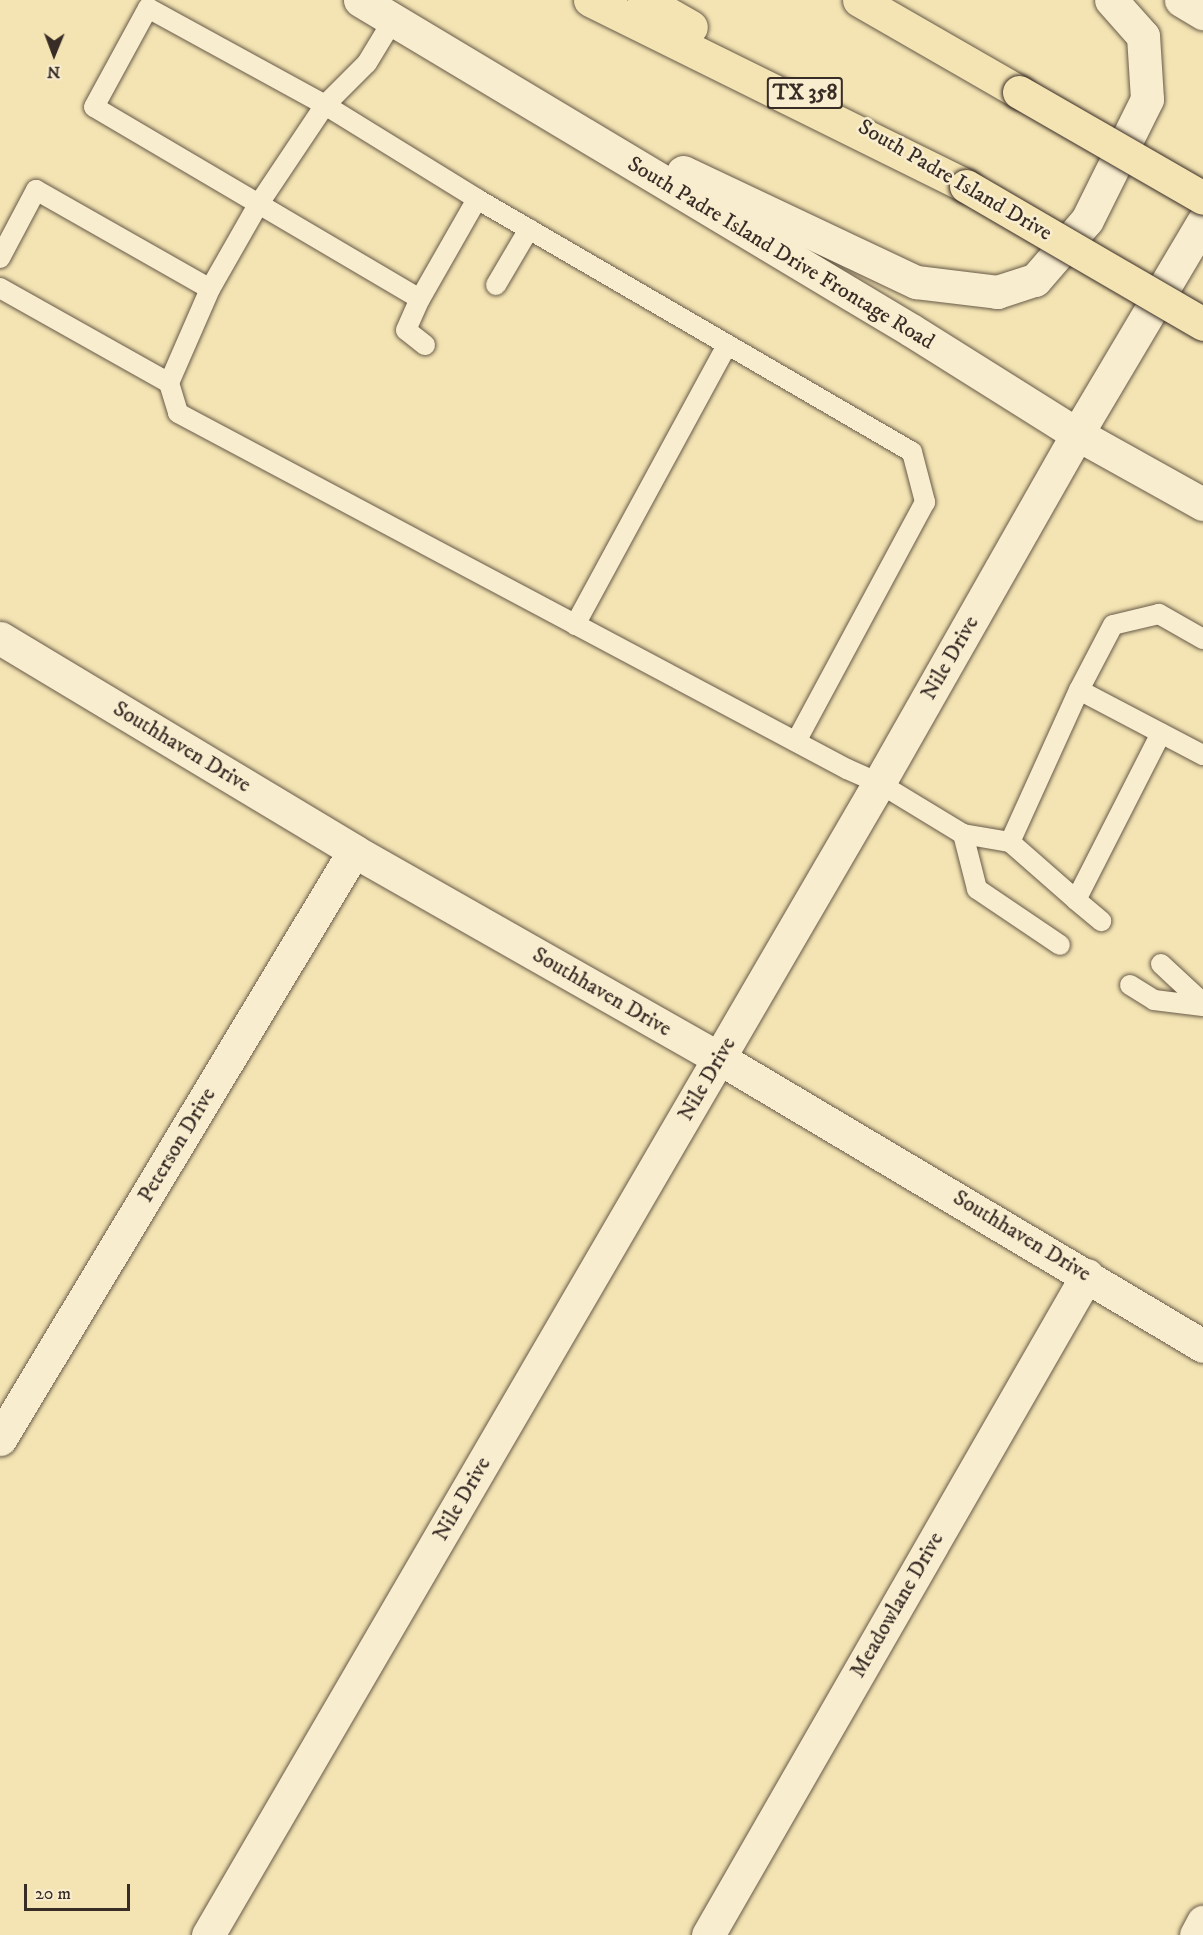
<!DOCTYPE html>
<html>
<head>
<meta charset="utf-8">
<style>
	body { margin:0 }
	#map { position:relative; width:1203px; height:1935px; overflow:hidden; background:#f4e4b3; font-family:"IM FELL DW Pica",serif }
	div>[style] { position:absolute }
	.roads { filter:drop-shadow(0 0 2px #675a49) drop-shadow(0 0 2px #675a49) }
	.service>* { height:20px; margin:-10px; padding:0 10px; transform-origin:10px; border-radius:10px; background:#f8edce }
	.minor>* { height:33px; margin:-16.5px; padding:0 16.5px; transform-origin:16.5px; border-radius:16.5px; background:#f8edce }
	.secondary>* { height:33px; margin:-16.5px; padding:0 16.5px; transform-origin:16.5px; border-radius:16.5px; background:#f8edce }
	.motorway>* { height:33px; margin:-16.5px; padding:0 16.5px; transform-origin:16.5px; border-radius:16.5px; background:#f4e4b3 }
	.bridges { filter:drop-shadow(0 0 2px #382c26) drop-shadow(0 0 2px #382c26) }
	.motorway-bridge>* { height:33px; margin:-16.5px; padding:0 16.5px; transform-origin:16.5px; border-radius:16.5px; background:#f4e4b3 }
	span { translate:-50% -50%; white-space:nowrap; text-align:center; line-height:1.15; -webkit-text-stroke:5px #f8edce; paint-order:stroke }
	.shield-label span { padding:2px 4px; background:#f8edce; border:2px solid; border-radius:4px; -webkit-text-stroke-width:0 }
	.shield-label { font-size:21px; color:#382c26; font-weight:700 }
	.street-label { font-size:22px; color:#382c26 }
	.north { position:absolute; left:24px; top:24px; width:60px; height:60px; -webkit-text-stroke:4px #f8edce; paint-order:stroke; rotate:181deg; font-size:16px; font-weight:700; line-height:24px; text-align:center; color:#382c26 }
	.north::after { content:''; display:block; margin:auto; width:21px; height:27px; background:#382c26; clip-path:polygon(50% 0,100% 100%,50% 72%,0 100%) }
	.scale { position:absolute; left:24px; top:1884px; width:106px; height:27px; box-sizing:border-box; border:3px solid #382c26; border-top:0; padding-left:8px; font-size:18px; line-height:21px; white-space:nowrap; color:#382c26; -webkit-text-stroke:4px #f8edce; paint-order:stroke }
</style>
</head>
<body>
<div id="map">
	<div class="roads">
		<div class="service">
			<div style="left:0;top:258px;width:77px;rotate:-62.1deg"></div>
			<div style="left:36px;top:190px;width:200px;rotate:29.6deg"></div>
			<div style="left:496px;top:285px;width:65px;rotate:-59.5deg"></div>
			<div style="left:0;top:288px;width:194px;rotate:29.3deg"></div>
			<div style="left:169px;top:383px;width:103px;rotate:-66.4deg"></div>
			<div style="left:210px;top:289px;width:97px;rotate:-60.3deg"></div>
			<div style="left:258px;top:205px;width:120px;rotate:-56.2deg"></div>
			<div style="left:325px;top:105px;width:59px;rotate:-45deg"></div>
			<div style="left:367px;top:63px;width:50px;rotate:-58.8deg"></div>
			<div style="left:420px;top:299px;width:378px;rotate:-149.5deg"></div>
			<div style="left:94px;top:107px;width:113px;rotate:-61.4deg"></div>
			<div style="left:148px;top:8px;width:202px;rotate:28.7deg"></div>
			<div style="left:325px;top:105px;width:179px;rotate:31.7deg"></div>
			<div style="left:477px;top:199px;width:503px;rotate:30.18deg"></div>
			<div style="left:912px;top:452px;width:52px;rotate:75.4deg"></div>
			<div style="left:925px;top:502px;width:272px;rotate:118.3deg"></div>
			<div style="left:425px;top:345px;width:24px;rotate:-142deg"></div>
			<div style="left:406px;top:330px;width:34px;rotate:-66deg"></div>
			<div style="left:420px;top:299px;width:115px;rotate:-60.3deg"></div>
			<div style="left:169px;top:383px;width:31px;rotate:73deg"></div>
			<div style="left:178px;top:413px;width:758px;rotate:28.02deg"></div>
			<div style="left:847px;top:769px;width:35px;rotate:24deg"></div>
			<div style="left:879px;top:783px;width:98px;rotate:31.3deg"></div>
			<div style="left:963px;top:834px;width:57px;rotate:75.7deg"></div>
			<div style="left:977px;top:889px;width:100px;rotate:34deg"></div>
			<div style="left:575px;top:625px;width:319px;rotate:-61.5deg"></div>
			<div style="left:1203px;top:639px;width:51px;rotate:-150.4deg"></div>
			<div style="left:1159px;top:614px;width:47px;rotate:166.6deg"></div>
			<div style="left:1113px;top:625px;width:73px;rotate:117.6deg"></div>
			<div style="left:1079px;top:690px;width:140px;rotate:27.7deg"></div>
			<div style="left:1079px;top:690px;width:167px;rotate:114.4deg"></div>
			<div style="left:1010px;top:842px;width:88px;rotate:41.3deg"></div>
			<div style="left:1076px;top:900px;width:187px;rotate:-63deg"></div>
			<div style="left:963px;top:834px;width:48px;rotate:9.7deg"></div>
			<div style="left:1076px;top:900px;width:33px;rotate:40deg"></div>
			<div style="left:1161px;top:964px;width:57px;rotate:42.9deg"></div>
			<div style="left:1130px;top:985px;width:28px;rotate:32deg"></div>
			<div style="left:1154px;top:1000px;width:49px;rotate:7deg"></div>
		</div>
		<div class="minor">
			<div style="left:0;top:638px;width:413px;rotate:31deg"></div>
			<div style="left:354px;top:851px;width:420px;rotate:29.6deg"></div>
			<div style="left:719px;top:1058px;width:563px;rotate:30.75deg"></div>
			<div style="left:0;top:1439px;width:686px;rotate:-58.95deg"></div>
			<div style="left:708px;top:1935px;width:761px;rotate:-60.13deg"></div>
			<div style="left:1196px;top:1935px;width:15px;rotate:-62deg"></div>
		</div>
		<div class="secondary">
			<div style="left:360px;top:0;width:642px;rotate:30.92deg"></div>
			<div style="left:911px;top:330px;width:196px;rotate:32.1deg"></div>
			<div style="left:1077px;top:434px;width:144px;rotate:29.1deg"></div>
			<div style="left:1181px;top:0;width:26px;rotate:31deg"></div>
			<div style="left:683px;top:172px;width:258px;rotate:25.3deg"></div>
			<div style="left:916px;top:282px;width:82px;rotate:7deg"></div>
			<div style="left:997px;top:292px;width:40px;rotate:-18deg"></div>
			<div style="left:1035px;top:280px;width:79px;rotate:-49.1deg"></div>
			<div style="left:1087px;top:220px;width:135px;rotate:-63.6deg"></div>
			<div style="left:1147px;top:99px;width:63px;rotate:-93.6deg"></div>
			<div style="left:1143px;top:36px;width:48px;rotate:-131.6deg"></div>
			<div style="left:208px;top:1935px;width:1333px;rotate:-59.78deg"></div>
			<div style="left:879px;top:783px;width:401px;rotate:-60.4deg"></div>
			<div style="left:1077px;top:434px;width:247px;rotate:-59.3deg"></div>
		</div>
		<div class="motorway">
			<div style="left:590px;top:0;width:419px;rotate:26.3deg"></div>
			<div style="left:644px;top:0;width:54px;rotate:29.9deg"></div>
			<div style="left:859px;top:0;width:185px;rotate:29.9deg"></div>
		</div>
	</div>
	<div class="bridges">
		<div class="motorway-bridge">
			<div style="left:1019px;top:92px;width:212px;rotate:29.9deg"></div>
			<div style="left:966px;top:186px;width:274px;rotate:30.2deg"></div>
		</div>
	</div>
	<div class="shield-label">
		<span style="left:805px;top:93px">TX 358</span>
	</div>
	<div class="street-label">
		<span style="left:955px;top:180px;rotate:30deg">South Padre Island Drive</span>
		<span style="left:781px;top:253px;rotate:31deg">South Padre Island Drive Frontage Road</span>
		<span style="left:950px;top:658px;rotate:-60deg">Nile Drive</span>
		<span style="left:182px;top:747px;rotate:31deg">Southhaven Drive</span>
		<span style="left:602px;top:992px;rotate:30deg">Southhaven Drive</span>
		<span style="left:707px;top:1079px;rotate:-60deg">Nile Drive</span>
		<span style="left:177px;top:1145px;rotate:-59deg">Peterson Drive</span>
		<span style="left:1022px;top:1236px;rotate:31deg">Southhaven Drive</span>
		<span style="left:462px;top:1499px;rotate:-60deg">Nile Drive</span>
		<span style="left:897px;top:1605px;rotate:-60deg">Meadowlane Drive</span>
	</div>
	<div class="north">N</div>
	<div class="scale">20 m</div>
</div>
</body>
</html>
